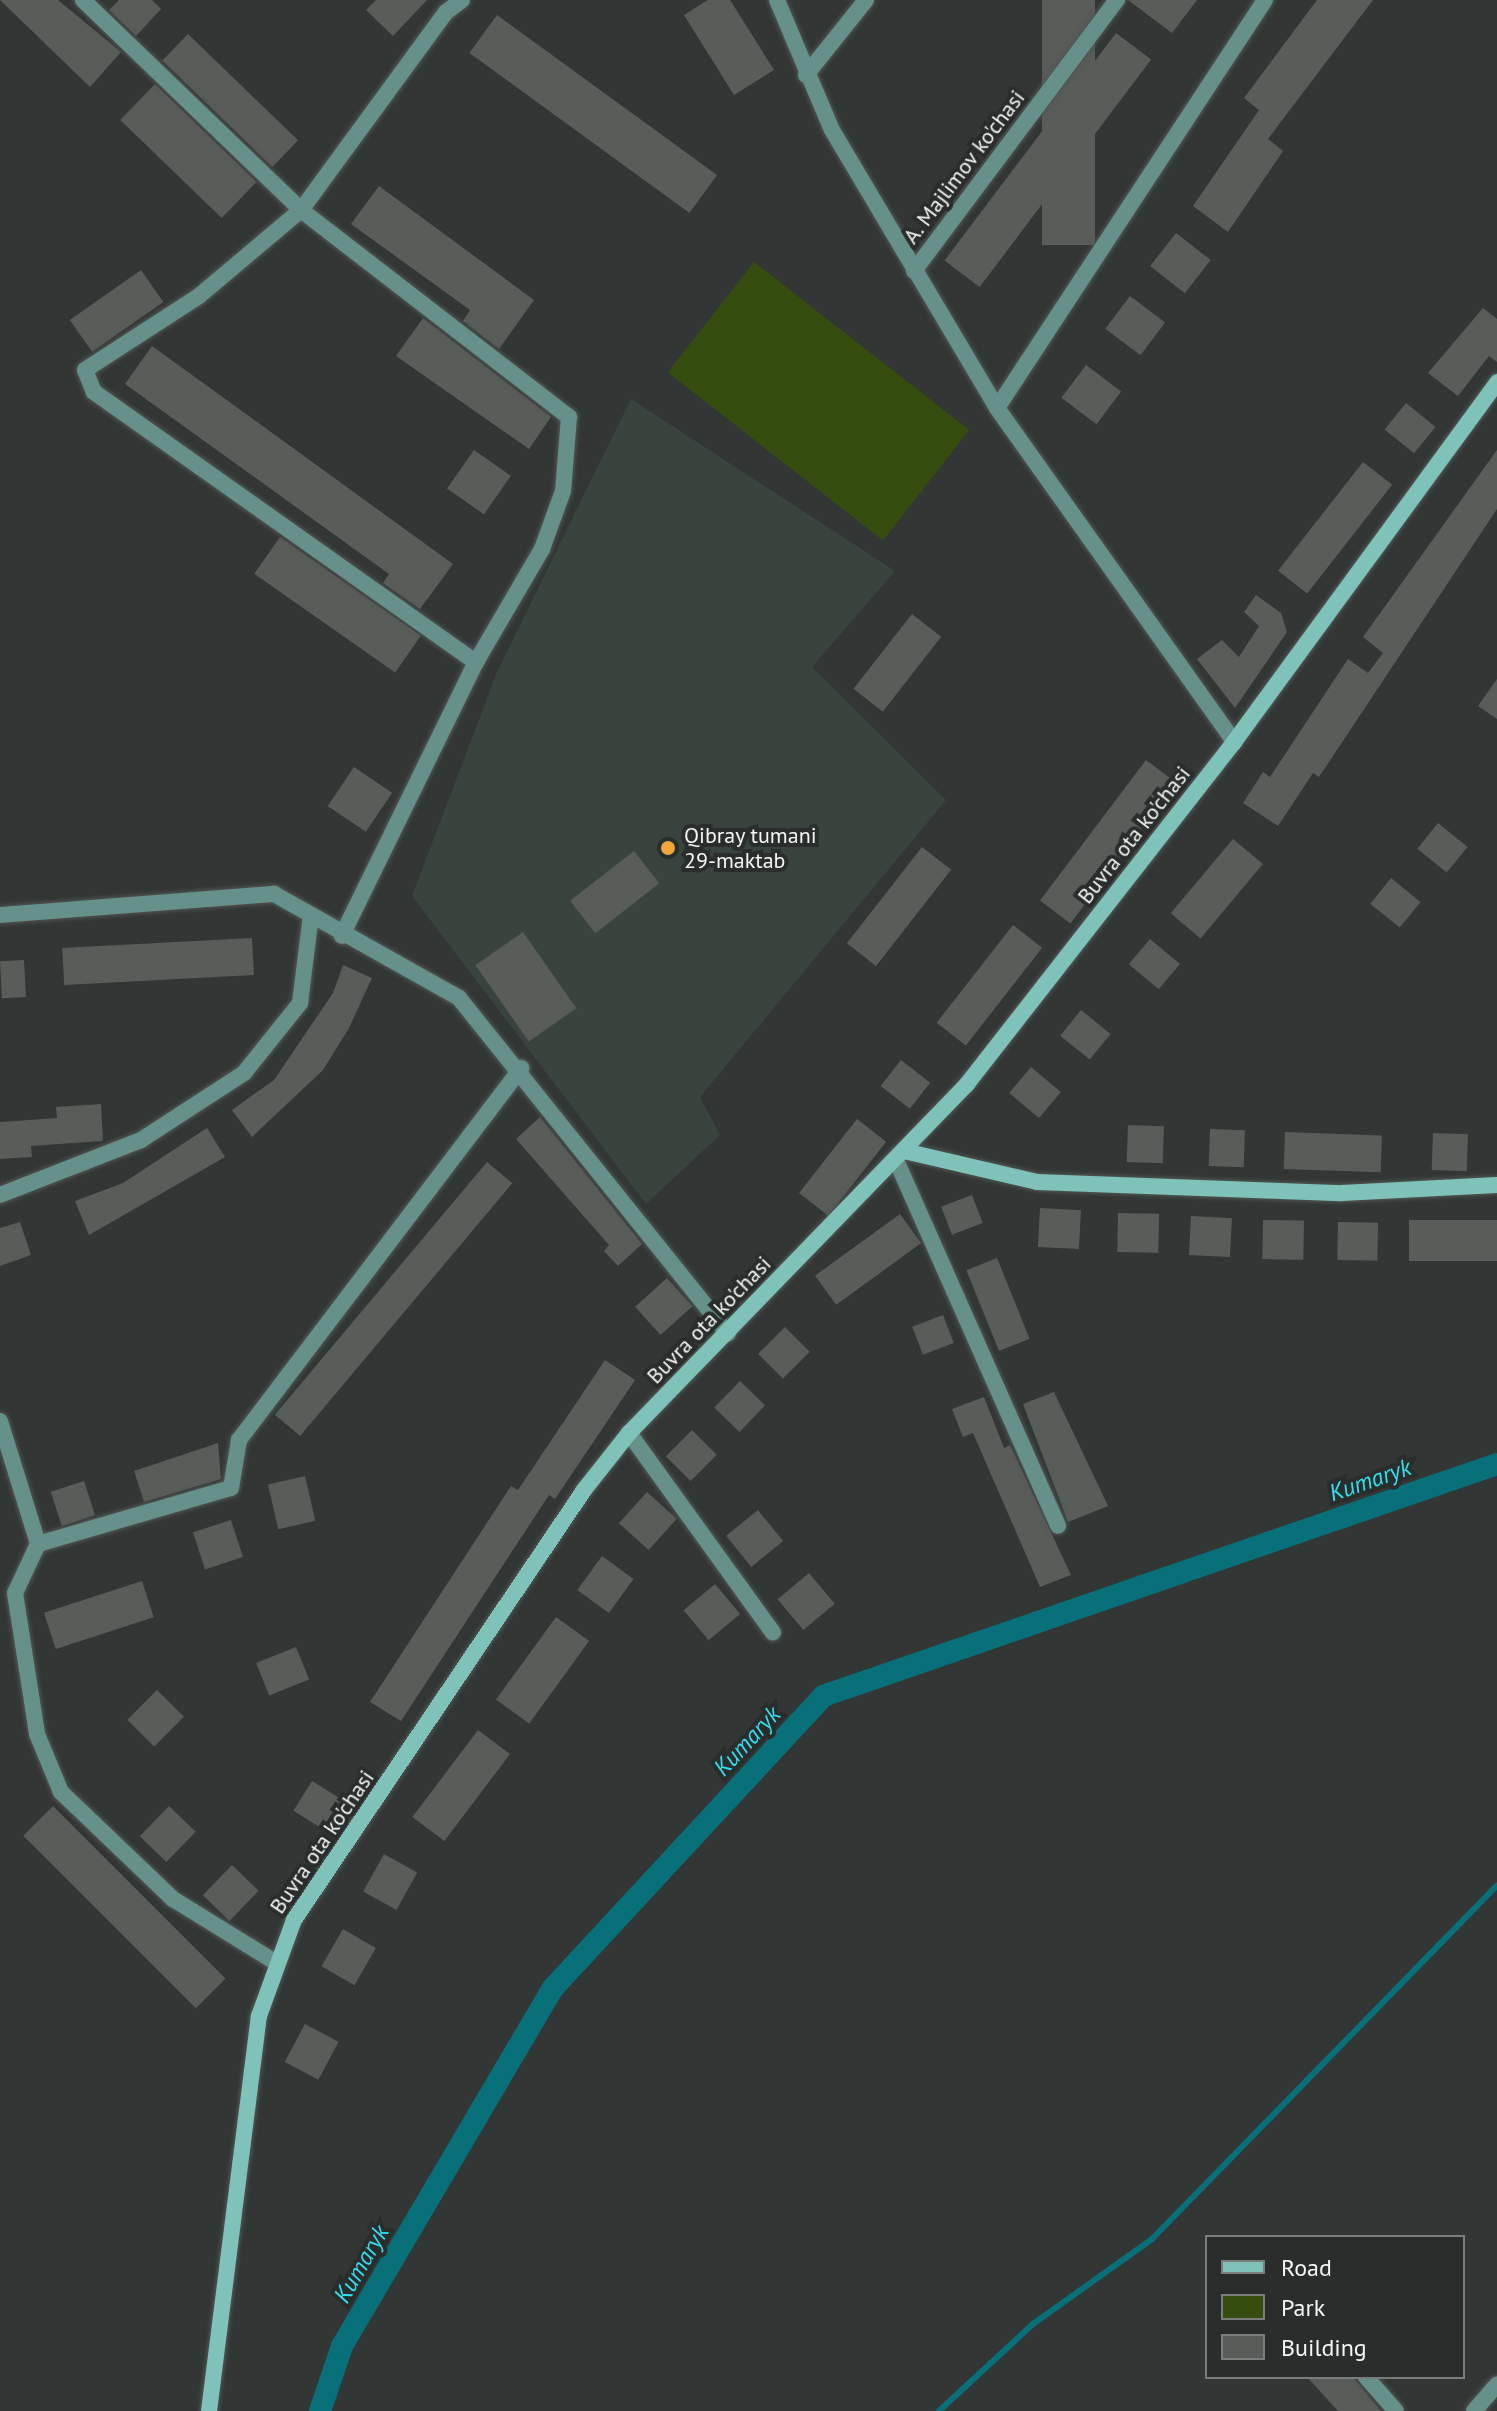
<!DOCTYPE html>
<html>
<head>
<meta charset="utf-8">
<style>
	body { margin:0 }
	#map { position:relative; width:1497px; height:2411px; overflow:hidden; background:#323735; font-family:"PT Sans",sans-serif }
	div>[style] { position:absolute }
	.built>* { inset:0; background:#39443f }
	.green>* { inset:0; background:#354e10; transform-origin:0 0 }
	.stream>* { height:6px; margin:-3px; padding:0 3px; transform-origin:3px; border-radius:3px; background:#087078 }
	.canal>* { height:22px; margin:-11px; padding:0 11px; transform-origin:11px; border-radius:11px; background:#087078 }
	.building>* { inset:0; background:#595d59; transform-origin:0 0 }
	.roads { filter:drop-shadow(0 0 2px #515654) drop-shadow(0 0 2px #515654) }
	.minor>* { height:16px; margin:-8px; padding:0 8px; transform-origin:8px; border-radius:8px; background:#66908a }
	.secondary>* { height:16px; margin:-8px; padding:0 8px; transform-origin:8px; border-radius:8px; background:#7ec2b9 }
	.dots>* { width:22px; height:22px; translate:-50% -50%; box-sizing:border-box; border:4px solid #292d2b; border-radius:50% }
	span { translate:-50% -50%; white-space:nowrap; text-align:center; line-height:1.15; -webkit-text-stroke:8px #292d2b; paint-order:stroke }
	.street-label { font-size:22px; color:#f3f6f4 }
	.poi-label { font-size:22px; color:#f3f6f4 }
	.left { translate:0 -50%; text-align:left }
	.water-label { font-size:24px; color:#32e1f0; font-style:italic }
	.legend { position:absolute; left:1205px; top:2235px; width:260px; height:144px; box-sizing:border-box; background:#292d2b; border:2px solid #7a7d7b; margin:0; padding:10px 14px; list-style:none; font-size:24px; color:#f3f6f4 }
	.legend li { display:flex; align-items:center; gap:16px; height:40px }
	.legend b { width:40px; border:2px solid #7a7d7b }
</style>
</head>
<body>
<div id="map">
	<div class="built">
		<div style="clip-path:polygon(631px 399px,895px 571px,812px 667px,946px 800px,700px 1097px,720px 1135px,646px 1204px,412px 896px,497px 672px)"></div>
	</div>
	<div class="green">
		<div style="left:754px;top:262px;width:273px;height:140px;rotate:38deg"></div>
	</div>
	<div class="stream">
		<div style="left:939px;top:2411px;width:128px;rotate:-42.8deg"></div>
		<div style="left:1033px;top:2324px;width:146px;rotate:-35.5deg"></div>
		<div style="left:1152px;top:2239px;width:494px;rotate:-45.7deg"></div>
	</div>
	<div class="canal">
		<div style="left:320px;top:2411px;width:69px;rotate:-71.3deg"></div>
		<div style="left:342px;top:2346px;width:416px;rotate:-59.5deg"></div>
		<div style="left:553px;top:1988px;width:398px;rotate:-47.2deg"></div>
		<div style="left:823px;top:1696px;width:713px;rotate:-18.99deg"></div>
	</div>
	<div class="building">
		<div style="clip-path:polygon(0 0,58px 0,121px 52px,90px 87px)"></div>
		<div style="clip-path:polygon(119px 0,152px 0,161px 9px,136px 36px,109px 10px)"></div>
		<div style="clip-path:polygon(376px 0,427px 0,393px 36px,366px 10px)"></div>
		<div style="clip-path:polygon(708px 0,730px 0,774px 70px,734px 95px,684px 15px)"></div>
		<div style="left:1042px;top:0;width:53px;height:245px"></div>
		<div style="clip-path:polygon(1128px 0,1197px 0,1172px 33px)"></div>
		<div style="clip-path:polygon(1317px 0,1373px 0,1268px 139px,1283px 151px,1228px 232px,1193px 206px,1259px 110px,1244px 98px)"></div>
		<div style="left:497px;top:15px;width:272px;height:47px;rotate:36deg"></div>
		<div style="left:1116px;top:33px;width:44px;height:285px;rotate:37deg"></div>
		<div style="left:188px;top:34px;width:153px;height:37px;rotate:44deg"></div>
		<div style="left:155px;top:84px;width:141px;height:50px;rotate:44deg"></div>
		<div style="clip-path:polygon(379px 186px,534px 300px,499px 349px,463px 321px,470px 310px,351px 224px)"></div>
		<div style="left:1176px;top:233px;width:44px;height:42px;rotate:38deg"></div>
		<div style="left:141px;top:270px;width:39px;height:87px;rotate:55deg"></div>
		<div style="left:1130px;top:296px;width:44px;height:41px;rotate:37deg"></div>
		<div style="clip-path:polygon(1483px 308px,1497px 319px,1497px 362px,1489px 356px,1458px 396px,1428px 373px)"></div>
		<div style="clip-path:polygon(423px 318px,551px 417px,529px 449px,396px 356px)"></div>
		<div style="clip-path:polygon(152px 346px,453px 564px,420px 609px,383px 583px,389px 574px,125px 384px)"></div>
		<div style="left:1086px;top:365px;width:44px;height:41px;rotate:37deg"></div>
		<div style="left:1406px;top:403px;width:38px;height:34px;rotate:39deg"></div>
		<div style="left:474px;top:450px;width:45px;height:47px;rotate:35deg"></div>
		<div style="clip-path:polygon(1497px 450px,1497px 509px,1319px 777px,1313px 773px,1278px 826px,1243px 803px,1263px 772px,1270px 777px,1348px 659px,1368px 673px,1383px 653px,1363px 637px)"></div>
		<div style="left:1363px;top:462px;width:37px;height:138px;rotate:38deg"></div>
		<div style="left:280px;top:537px;width:172px;height:45px;rotate:35deg"></div>
		<div style="clip-path:polygon(1256px 595px,1281px 613px,1287px 632px,1235px 708px,1197px 659px,1222px 640px,1239px 657px,1259px 626px,1244px 612px)"></div>
		<div style="left:912px;top:614px;width:37px;height:95px;rotate:38deg"></div>
		<div style="clip-path:polygon(1497px 679px,1497px 719px,1478px 706px)"></div>
		<div style="left:1146px;top:760px;width:38px;height:176px;rotate:37deg"></div>
		<div style="left:354px;top:767px;width:46px;height:47px;rotate:34deg"></div>
		<div style="left:1438px;top:823px;width:38px;height:33px;rotate:39deg"></div>
		<div style="left:1233px;top:839px;width:39px;height:97px;rotate:40deg"></div>
		<div style="left:922px;top:847px;width:37px;height:122px;rotate:38deg"></div>
		<div style="left:634px;top:851px;width:41px;height:81px;rotate:52deg"></div>
		<div style="left:1391px;top:878px;width:38px;height:33px;rotate:39deg"></div>
		<div style="left:1013px;top:925px;width:37px;height:124px;rotate:38deg"></div>
		<div style="left:523px;top:932px;width:93px;height:58px;rotate:55deg"></div>
		<div style="left:252px;top:938px;width:37px;height:190px;rotate:87deg"></div>
		<div style="left:1150px;top:939px;width:39px;height:33px;rotate:40deg"></div>
		<div style="left:24px;top:960px;width:37px;height:24px;rotate:87deg"></div>
		<div style="clip-path:polygon(343px 965px,372px 978px,349px 1028px,323px 1070px,252px 1137px,232px 1110px,274px 1080px,333px 993px)"></div>
		<div style="left:1081px;top:1010px;width:38px;height:33px;rotate:39deg"></div>
		<div style="left:901px;top:1060px;width:37px;height:33px;rotate:38deg"></div>
		<div style="left:1031px;top:1067px;width:39px;height:34px;rotate:40deg"></div>
		<div style="clip-path:polygon(101px 1104px,103px 1141px,31px 1146px,32px 1157px,0 1159px,0 1122px,57px 1118px,56px 1107px)"></div>
		<div style="clip-path:polygon(540px 1117px,642px 1244px,618px 1266px,604px 1251px,609px 1245px,516px 1139px)"></div>
		<div style="left:857px;top:1119px;width:37px;height:94px;rotate:38deg"></div>
		<div style="left:1128px;top:1125px;width:36px;height:37px;rotate:2deg"></div>
		<div style="clip-path:polygon(207px 1128px,225px 1157px,89px 1235px,75px 1201px,123px 1183px)"></div>
		<div style="left:1210px;top:1129px;width:35px;height:37px;rotate:2deg"></div>
		<div style="left:1285px;top:1132px;width:97px;height:37px;rotate:2deg"></div>
		<div style="left:1433px;top:1133px;width:35px;height:37px;rotate:2deg"></div>
		<div style="left:487px;top:1162px;width:33px;height:330px;rotate:40deg"></div>
		<div style="left:972px;top:1195px;width:30px;height:33px;rotate:69deg"></div>
		<div style="left:1040px;top:1208px;width:41px;height:39px;rotate:3deg"></div>
		<div style="left:1118px;top:1213px;width:41px;height:39px;rotate:1deg"></div>
		<div style="left:900px;top:1214px;width:36px;height:105px;rotate:54deg"></div>
		<div style="left:1191px;top:1216px;width:41px;height:39px;rotate:3deg"></div>
		<div style="left:1263px;top:1220px;width:41px;height:39px;rotate:1deg"></div>
		<div style="left:1409px;top:1220px;width:88px;height:41px"></div>
		<div style="clip-path:polygon(20px 1222px,31px 1255px,0 1266px,0 1228px)"></div>
		<div style="left:1338px;top:1222px;width:40px;height:38px;rotate:1deg"></div>
		<div style="left:997px;top:1258px;width:87px;height:33px;rotate:68deg"></div>
		<div style="left:667px;top:1278px;width:38px;height:43px;rotate:48deg"></div>
		<div style="left:943px;top:1315px;width:30px;height:33px;rotate:69deg"></div>
		<div style="left:785px;top:1327px;width:35px;height:38px;rotate:45deg"></div>
		<div style="clip-path:polygon(605px 1360px,635px 1380px,555px 1499px,549px 1495px,401px 1721px,370px 1702px,511px 1486px,518px 1490px)"></div>
		<div style="left:740px;top:1381px;width:35px;height:37px;rotate:44deg"></div>
		<div style="clip-path:polygon(1054px 1392px,1108px 1506px,1068px 1522px,1023px 1404px)"></div>
		<div style="clip-path:polygon(984px 1397px,1004px 1448px,1010px 1445px,1071px 1575px,1040px 1587px,973px 1433px,963px 1437px,952px 1409px)"></div>
		<div style="left:692px;top:1430px;width:35px;height:37px;rotate:45deg"></div>
		<div style="clip-path:polygon(218px 1443px,221px 1479px,144px 1502px,134px 1471px)"></div>
		<div style="left:305px;top:1476px;width:46px;height:38px;rotate:77deg"></div>
		<div style="left:84px;top:1481px;width:36px;height:35px;rotate:72deg"></div>
		<div style="left:647px;top:1492px;width:40px;height:42px;rotate:42deg"></div>
		<div style="left:758px;top:1510px;width:40px;height:41px;rotate:51deg"></div>
		<div style="left:231px;top:1520px;width:39px;height:40px;rotate:72deg"></div>
		<div style="left:602px;top:1556px;width:39px;height:42px;rotate:36deg"></div>
		<div style="left:809px;top:1573px;width:40px;height:41px;rotate:50deg"></div>
		<div style="left:142px;top:1581px;width:38px;height:103px;rotate:72deg"></div>
		<div style="left:715px;top:1584px;width:39px;height:41px;rotate:50deg"></div>
		<div style="left:556px;top:1617px;width:41px;height:102px;rotate:36deg"></div>
		<div style="left:296px;top:1647px;width:35px;height:43px;rotate:68deg"></div>
		<div style="left:157px;top:1690px;width:38px;height:42px;rotate:45deg"></div>
		<div style="left:478px;top:1730px;width:40px;height:109px;rotate:37deg"></div>
		<div style="left:312px;top:1781px;width:36px;height:35px;rotate:32deg"></div>
		<div style="left:53px;top:1806px;width:244px;height:42px;rotate:45deg"></div>
		<div style="left:169px;top:1806px;width:37px;height:42px;rotate:44deg"></div>
		<div style="left:384px;top:1854px;width:38px;height:43px;rotate:29deg"></div>
		<div style="left:232px;top:1865px;width:37px;height:42px;rotate:44deg"></div>
		<div style="left:343px;top:1929px;width:38px;height:43px;rotate:30deg"></div>
		<div style="left:305px;top:2024px;width:38px;height:43px;rotate:28deg"></div>
		<div style="clip-path:polygon(1307px 2377px,1353px 2377px,1381px 2411px,1338px 2411px)"></div>
	</div>
	<div class="roads">
		<div class="minor">
			<div style="left:83px;top:0;width:303px;rotate:43.9deg"></div>
			<div style="left:301px;top:210px;width:339px;rotate:37.7deg"></div>
			<div style="left:569px;top:417px;width:74px;rotate:94.6deg"></div>
			<div style="left:563px;top:491px;width:62px;rotate:109.9deg"></div>
			<div style="left:542px;top:549px;width:131px;rotate:120.3deg"></div>
			<div style="left:476px;top:662px;width:305px;rotate:116.1deg"></div>
			<div style="left:462px;top:0;width:20px;rotate:143deg"></div>
			<div style="left:446px;top:12px;width:245px;rotate:126.2deg"></div>
			<div style="left:301px;top:210px;width:133px;rotate:139.9deg"></div>
			<div style="left:199px;top:296px;width:136px;rotate:147deg"></div>
			<div style="left:85px;top:370px;width:24px;rotate:68deg"></div>
			<div style="left:94px;top:392px;width:468px;rotate:35.3deg"></div>
			<div style="left:777px;top:0;width:141px;rotate:67.1deg"></div>
			<div style="left:832px;top:130px;width:323px;rotate:59.3deg"></div>
			<div style="left:997px;top:408px;width:410px;rotate:54.6deg"></div>
			<div style="left:806px;top:75px;width:96px;rotate:-51.3deg"></div>
			<div style="left:914px;top:271px;width:339px;rotate:-53.2deg"></div>
			<div style="left:997px;top:408px;width:488px;rotate:-56.7deg"></div>
			<div style="left:0;top:915px;width:275px;rotate:-4.4deg"></div>
			<div style="left:274px;top:894px;width:212px;rotate:29.3deg"></div>
			<div style="left:459px;top:998px;width:430px;rotate:51.3deg"></div>
			<div style="left:896px;top:1160px;width:400px;rotate:66.1deg"></div>
			<div style="left:0;top:1195px;width:151px;rotate:-21.3deg"></div>
			<div style="left:141px;top:1140px;width:123px;rotate:-33deg"></div>
			<div style="left:244px;top:1073px;width:90px;rotate:-51.3deg"></div>
			<div style="left:300px;top:1003px;width:89px;rotate:-82.9deg"></div>
			<div style="left:0;top:1421px;width:129px;rotate:72.8deg"></div>
			<div style="left:38px;top:1544px;width:54px;rotate:115.1deg"></div>
			<div style="left:15px;top:1593px;width:143px;rotate:81.1deg"></div>
			<div style="left:37px;top:1734px;width:63px;rotate:67.5deg"></div>
			<div style="left:61px;top:1792px;width:155px;rotate:43.7deg"></div>
			<div style="left:173px;top:1899px;width:120px;rotate:31.7deg"></div>
			<div style="left:629px;top:1433px;width:246px;rotate:54.2deg"></div>
			<div style="left:38px;top:1544px;width:201px;rotate:-16.2deg"></div>
			<div style="left:231px;top:1488px;width:49px;rotate:-80.5deg"></div>
			<div style="left:239px;top:1440px;width:467px;rotate:-52.8deg"></div>
			<div style="left:1366px;top:2377px;width:45px;rotate:48.6deg"></div>
			<div style="left:1474px;top:2411px;width:35px;rotate:-49deg"></div>
		</div>
		<div class="secondary">
			<div style="left:904px;top:1151px;width:137px;rotate:13.1deg"></div>
			<div style="left:1037px;top:1182px;width:305px;rotate:2.1deg"></div>
			<div style="left:1342px;top:1193px;width:155px;rotate:-3deg"></div>
			<div style="left:209px;top:2411px;width:398px;rotate:-82.8deg"></div>
			<div style="left:259px;top:2016px;width:102px;rotate:-70deg"></div>
			<div style="left:294px;top:1920px;width:519px;rotate:-56deg"></div>
			<div style="left:584px;top:1490px;width:73px;rotate:-51.7deg"></div>
			<div style="left:629px;top:1433px;width:486px;rotate:-45.9deg"></div>
			<div style="left:967px;top:1084px;width:434px;rotate:-52deg"></div>
			<div style="left:1234px;top:742px;width:446px;rotate:-53.8deg"></div>
		</div>
	</div>
	<div class="dots">
		<div style="left:668px;top:848px;background:#efa73d"></div>
	</div>
	<div class="street-label">
		<span style="left:964px;top:167px;rotate:-53deg">A. Majlimov ko'chasi</span>
		<span style="left:1134px;top:835px;rotate:-52deg">Buvra ota ko'chasi</span>
		<span style="left:709px;top:1320px;rotate:-46deg">Buvra ota ko'chasi</span>
		<span style="left:322px;top:1842px;rotate:-56deg">Buvra ota ko'chasi</span>
	</div>
	<div class="poi-label">
		<span class="left" style="left:684px;top:848px">Qibray tumani<br>29-maktab</span>
	</div>
	<div class="water-label">
		<span style="left:1370px;top:1480px;rotate:-19deg">Kumaryk</span>
		<span style="left:747px;top:1741px;rotate:-47deg">Kumaryk</span>
		<span style="left:361px;top:2264px;rotate:-60deg">Kumaryk</span>
	</div>
	<ul class="legend">
	<li><b style="height:10px;background:#7ec2b9"></b>Road</li>
	<li><b style="height:22px;background:#354e10"></b>Park</li>
	<li><b style="height:22px;background:#595d59"></b>Building</li>
	</ul>
</div>
</body>
</html>
